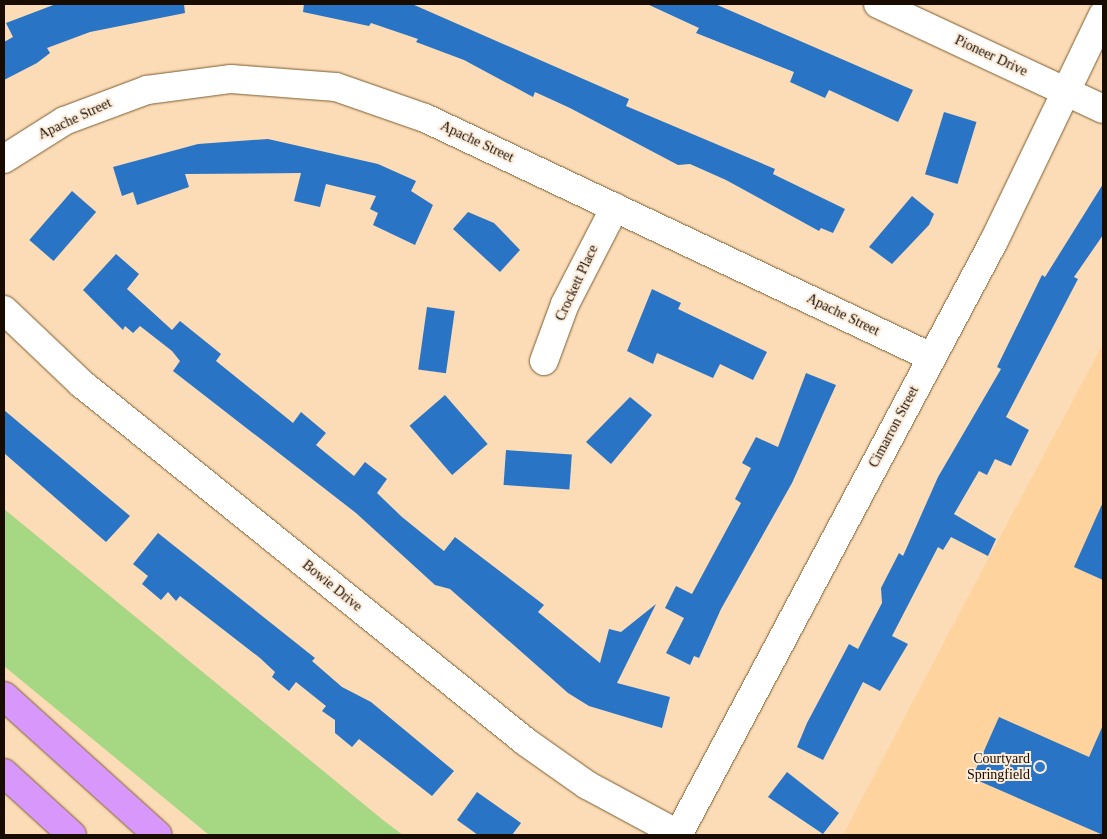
<!DOCTYPE html>
<html>
<head>
<meta charset="utf-8">
<style>
	body { margin:0 }
	#map { position:relative; width:1107px; height:839px; overflow:hidden; background:#fbdcb7; font-family:Georgia,serif }
	div>[style] { position:absolute }
	.built>* { inset:0; background:#fed39d }
	.green>* { inset:0; background:#a6d783 }
	.building>* { inset:0; background:#2974c4; transform-origin:0 0 }
	.roads { filter:drop-shadow(0 0 1px #7d5c2f) drop-shadow(0 0 1px #7d5c2f) }
	.street>* { height:28px; margin:-14px; padding:0 14px; transform-origin:14px; border-radius:14px; background:#fff }
	.highway>* { height:28px; margin:-14px; padding:0 14px; transform-origin:14px; border-radius:14px; background:#d897fb }
	.dots>* { width:14px; height:14px; translate:-50% -50%; box-sizing:border-box; border:2px solid #fcecda; border-radius:50% }
	span { translate:-50% -50%; white-space:nowrap; text-align:center; line-height:1.15; -webkit-text-stroke:4px #fcecda; paint-order:stroke }
	.street-label { font-size:14px; color:#180b00 }
	.poi-label { font-size:14px; color:#180b00 }
	.right { translate:-100% -50%; text-align:right }
	.frame { position:absolute; inset:0; border:5px solid #180b00; pointer-events:none }
</style>
</head>
<body>
<div id="map">
	<div class="built">
		<div style="clip-path:polygon(1103px 344px,1103px 835px,843px 835px,943px 644px)"></div>
	</div>
	<div class="green">
		<div style="clip-path:polygon(4px 509px,383px 820px,403px 835px,209px 835px,4px 666px)"></div>
	</div>
	<div class="building">
		<div style="clip-path:polygon(56px 4px,184px 4px,185px 13px,90px 32px,47px 48px,50px 53px,37px 63px,4px 80px,4px 42px,13px 37px,6px 23px)"></div>
		<div style="clip-path:polygon(304px 4px,412px 4px,629px 99px,626px 106px,775px 169px,773px 174px,845px 209px,833px 233px,821px 228px,819px 231px,726px 180px,690px 164px,678px 165px,570px 108px,535px 92px,533px 97px,464px 60px,416px 42px,418px 39px,371px 23px,369px 26px,303px 12px)"></div>
		<div style="clip-path:polygon(647px 4px,715px 4px,913px 90px,898px 122px,829px 90px,825px 98px,790px 82px,794px 72px,696px 33px,699px 28px)"></div>
		<div style="left:944px;top:112px;width:34px;height:65px;rotate:17deg"></div>
		<div style="clip-path:polygon(268px 139px,378px 164px,416px 181px,411px 191px,433px 205px,415px 245px,373px 225px,378px 213px,370px 209px,376px 196px,326px 184px,320px 207px,294px 201px,301px 173px,185px 174px,189px 187px,137px 205px,133px 192px,122px 196px,113px 167px,198px 144px)"></div>
		<div style="clip-path:polygon(1103px 184px,1103px 235px,1074px 277px,1078px 279px,1006px 417px,1029px 430px,1011px 466px,995px 459px,987px 475px,979px 471px,954px 514px,996px 539px,988px 556px,951px 537px,943px 550px,938px 547px,892px 636px,908px 644px,880px 691px,863px 682px,823px 760px,797px 747px,807px 723px,849px 644px,858px 649px,882px 603px,881px 588px,899px 553px,903px 556px,938px 477px,1001px 369px,997px 367px,1042px 275px,1045px 277px)"></div>
		<div style="left:72px;top:191px;width:32px;height:65px;rotate:41deg"></div>
		<div style="clip-path:polygon(912px 196px,934px 214px,929px 225px,892px 264px,869px 247px)"></div>
		<div style="clip-path:polygon(468px 212px,494px 223px,520px 250px,500px 272px,453px 229px)"></div>
		<div style="clip-path:polygon(116px 254px,139px 274px,127px 289px,172px 330px,180px 321px,221px 354px,216px 361px,293px 423px,301px 412px,326px 433px,316px 445px,354px 476px,365px 462px,387px 479px,377px 493px,402px 517px,444px 551px,455px 537px,544px 605px,538px 612px,600px 663px,609px 629px,621px 632px,656px 604px,617px 683px,670px 697px,662px 728px,589px 706px,568px 693px,450px 589px,435px 585px,356px 513px,173px 371px,180px 361px,172px 351px,140px 326px,133px 333px,125px 326px,123px 330px,83px 290px)"></div>
		<div style="clip-path:polygon(652px 289px,681px 303px,678px 309px,767px 352px,753px 380px,720px 364px,713px 378px,657px 353px,653px 364px,627px 351px)"></div>
		<div style="left:427px;top:307px;width:28px;height:63px;rotate:8deg"></div>
		<div style="clip-path:polygon(806px 373px,836px 385px,792px 483px,721px 609px,699px 658px,694px 656px,690px 665px,666px 653px,684px 618px,665px 608px,676px 586px,692px 594px,741px 503px,735px 499px,751px 468px,742px 463px,756px 437px,778px 447px)"></div>
		<div style="left:445px;top:395px;width:65px;height:47px;rotate:49deg"></div>
		<div style="clip-path:polygon(630px 397px,652px 415px,611px 464px,586px 442px)"></div>
		<div style="clip-path:polygon(4px 410px,130px 516px,106px 542px,4px 453px)"></div>
		<div style="left:506px;top:450px;width:66px;height:35px;rotate:4deg"></div>
		<div style="clip-path:polygon(1103px 502px,1103px 580px,1074px 567px)"></div>
		<div style="clip-path:polygon(158px 533px,315px 658px,312px 661px,342px 687px,371px 702px,454px 771px,432px 796px,359px 739px,352px 747px,335px 733px,335px 720px,322px 711px,326px 706px,296px 682px,289px 691px,272px 677px,275px 672px,260px 658px,180px 596px,176px 601px,168px 592px,161px 600px,142px 584px,148px 576px,133px 564px)"></div>
		<div style="clip-path:polygon(999px 717px,1089px 757px,1103px 725px,1103px 835px,972px 778px)"></div>
		<div style="clip-path:polygon(787px 772px,839px 813px,823px 834px,768px 797px)"></div>
		<div style="clip-path:polygon(477px 792px,521px 823px,512px 835px,478px 835px,457px 820px)"></div>
	</div>
	<div class="roads">
		<div class="street">
			<div style="left:878px;top:4px;width:248px;rotate:25deg"></div>
			<div style="left:4px;top:159px;width:71px;rotate:-32.3deg"></div>
			<div style="left:64px;top:121px;width:89px;rotate:-20.5deg"></div>
			<div style="left:147px;top:90px;width:85px;rotate:-7.5deg"></div>
			<div style="left:231px;top:79px;width:105px;rotate:4.4deg"></div>
			<div style="left:336px;top:87px;width:94px;rotate:19.2deg"></div>
			<div style="left:425px;top:118px;width:560px;rotate:25.28deg"></div>
			<div style="left:4px;top:310px;width:108px;rotate:43.5deg"></div>
			<div style="left:82px;top:384px;width:570px;rotate:38.88deg"></div>
			<div style="left:526px;top:742px;width:75px;rotate:35.2deg"></div>
			<div style="left:587px;top:785px;width:106px;rotate:28.3deg"></div>
			<div style="left:544px;top:361px;width:61px;rotate:-69.8deg"></div>
			<div style="left:565px;top:304px;width:109px;rotate:-62.7deg"></div>
			<div style="left:678px;top:835px;width:673px;rotate:-61.99deg"></div>
			<div style="left:994px;top:241px;width:251px;rotate:-64.3deg"></div>
		</div>
		<div class="highway">
			<div style="left:4px;top:696px;width:207px;rotate:42.1deg"></div>
			<div style="left:4px;top:773px;width:92px;rotate:42.4deg"></div>
		</div>
	</div>
	<div class="dots">
		<div style="left:1040px;top:767px;background:#2e78c9"></div>
	</div>
	<div class="street-label">
		<span style="left:991px;top:56px;rotate:25deg">Pioneer Drive</span>
		<span style="left:75px;top:119px;rotate:-25deg">Apache Street</span>
		<span style="left:477px;top:142px;rotate:25deg">Apache Street</span>
		<span style="left:577px;top:283px;rotate:-65deg">Crockett Place</span>
		<span style="left:843px;top:315px;rotate:26deg">Apache Street</span>
		<span style="left:894px;top:427px;rotate:-62deg">Cimarron Street</span>
		<span style="left:332px;top:586px;rotate:39deg">Bowie Drive</span>
	</div>
	<div class="poi-label">
		<span class="right" style="left:1030px;top:767px">Courtyard<br>Springfield</span>
	</div>
	<div class="frame"></div>
</div>
</body>
</html>
